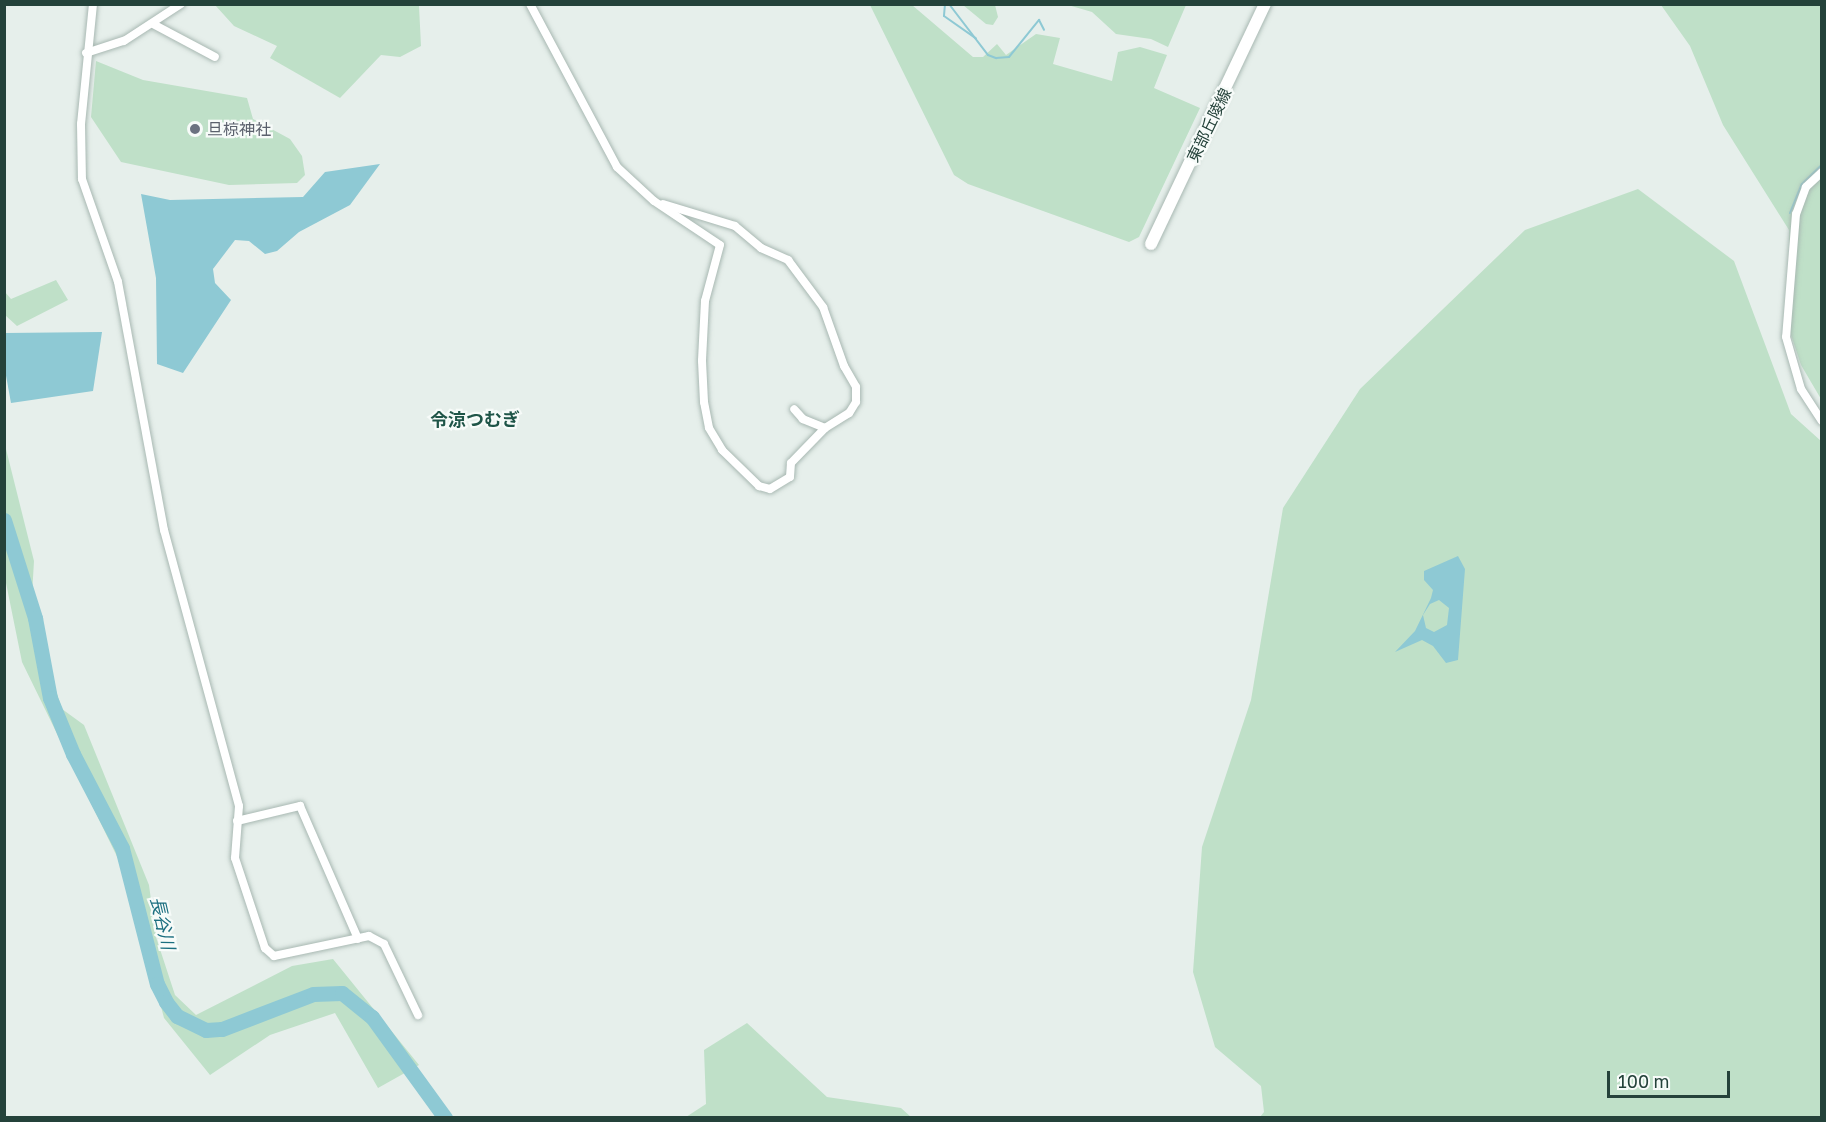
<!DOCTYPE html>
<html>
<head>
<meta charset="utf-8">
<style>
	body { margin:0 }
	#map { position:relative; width:1826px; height:1122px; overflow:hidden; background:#e6efeb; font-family:"Golos Text","Noto Sans JP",sans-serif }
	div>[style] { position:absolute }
	.green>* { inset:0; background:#bfe0c8 }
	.water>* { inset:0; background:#8ec9d4 }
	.stream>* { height:2px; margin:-1px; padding:0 1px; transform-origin:1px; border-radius:1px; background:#8ec9d4 }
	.river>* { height:15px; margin:-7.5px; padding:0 7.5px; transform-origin:7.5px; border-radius:7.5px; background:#8ec9d4 }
	.roads { filter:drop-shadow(0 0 2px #a8b8b2) drop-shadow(0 0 2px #a8b8b2) }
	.street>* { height:8px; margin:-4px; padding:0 4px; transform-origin:4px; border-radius:4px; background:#fff }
	.secondary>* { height:12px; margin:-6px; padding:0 6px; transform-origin:6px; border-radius:6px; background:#fff }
	.dots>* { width:16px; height:16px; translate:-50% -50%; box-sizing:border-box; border:3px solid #f7fbf9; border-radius:50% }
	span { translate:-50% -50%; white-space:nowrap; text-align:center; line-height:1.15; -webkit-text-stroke:4.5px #f7fbf9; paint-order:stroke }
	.street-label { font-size:16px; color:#24423a }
	.worship-label { font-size:16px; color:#5b616d }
	.left { translate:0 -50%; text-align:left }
	.neighbourhood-label { font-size:18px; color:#1f5548; font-weight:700 }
	.water-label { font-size:18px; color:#1c6f80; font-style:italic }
	.frame { position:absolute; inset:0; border:6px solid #24423a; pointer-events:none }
	.scale { position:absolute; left:1607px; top:1071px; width:123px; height:27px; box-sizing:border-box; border:3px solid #24423a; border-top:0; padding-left:8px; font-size:18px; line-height:21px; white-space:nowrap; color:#24423a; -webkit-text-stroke:4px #f7fbf9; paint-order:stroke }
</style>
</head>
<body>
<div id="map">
	<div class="green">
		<div style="clip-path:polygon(215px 5px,433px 5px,419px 6px,421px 46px,400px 57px,381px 55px,340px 98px,270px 58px,277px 46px,234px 26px)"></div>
		<div style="clip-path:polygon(870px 5px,912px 5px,973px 57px,983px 57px,997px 44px,1006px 55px,1036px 34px,1060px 38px,1053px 64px,1112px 81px,1118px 52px,1140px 47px,1167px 55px,1154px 88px,1200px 108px,1139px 237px,1129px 242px,968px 184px,954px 175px)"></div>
		<div style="clip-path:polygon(963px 5px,995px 5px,998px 17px,993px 25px,986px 24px)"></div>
		<div style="clip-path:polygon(1068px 5px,1186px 4px,1186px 5px,1168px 47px,1151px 39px,1116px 34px,1092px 12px)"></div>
		<div style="clip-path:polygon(1661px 5px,1821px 5px,1821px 399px,1801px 365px,1790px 332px,1789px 230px,1723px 125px,1690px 46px)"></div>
		<div style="clip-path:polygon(96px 61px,143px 80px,247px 98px,253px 119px,290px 139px,302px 156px,305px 175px,297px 183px,229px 185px,121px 162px,91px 117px)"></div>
		<div style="clip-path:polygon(1638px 189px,1734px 261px,1791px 414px,1821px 441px,1821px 1117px,1260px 1117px,1264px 1112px,1261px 1086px,1215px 1047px,1193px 972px,1202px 847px,1251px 700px,1283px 508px,1360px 389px,1525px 230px)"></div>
		<div style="clip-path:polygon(56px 280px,68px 300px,17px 326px,5px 315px,5px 292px,11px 299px)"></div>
		<div style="clip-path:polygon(4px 441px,34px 561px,32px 595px,47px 663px,62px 709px,84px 725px,149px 885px,156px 937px,175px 995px,196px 1015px,292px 966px,333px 959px,419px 1065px,378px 1088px,335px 1013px,270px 1035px,210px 1075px,164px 1018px,127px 877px,22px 662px,5px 578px)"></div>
		<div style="clip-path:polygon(747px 1023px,827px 1097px,901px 1108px,911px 1117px,686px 1117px,706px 1104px,704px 1050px)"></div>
	</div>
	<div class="water">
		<div style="clip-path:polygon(380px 164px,350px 205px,299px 232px,277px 251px,265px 254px,249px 241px,235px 240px,213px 269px,215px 283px,231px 300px,183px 373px,157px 364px,156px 278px,141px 194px,170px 200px,303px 197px,325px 172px)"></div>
		<div style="clip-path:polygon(102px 332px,93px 391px,11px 403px,5px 370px,5px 333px)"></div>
		<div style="clip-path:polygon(evenodd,1458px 556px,1465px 569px,1458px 660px,1446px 663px,1433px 646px,1422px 640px,1395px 652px,1415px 631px,1431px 598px,1433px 590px,1424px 580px,1424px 571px,1458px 556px,1439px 600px,1449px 608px,1447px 625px,1434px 632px,1426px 628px,1423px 615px,1430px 604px,1439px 600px)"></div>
	</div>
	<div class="stream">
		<div style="left:945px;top:4px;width:12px;rotate:95deg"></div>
		<div style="left:944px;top:16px;width:39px;rotate:35deg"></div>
		<div style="left:949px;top:4px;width:64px;rotate:52.6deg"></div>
		<div style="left:988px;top:55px;width:9px;rotate:21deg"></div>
		<div style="left:996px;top:58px;width:13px;rotate:-4deg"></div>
		<div style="left:1009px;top:57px;width:48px;rotate:-51deg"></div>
		<div style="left:1039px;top:20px;width:11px;rotate:63deg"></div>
		<div style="left:1790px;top:213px;width:31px;rotate:-68deg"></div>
		<div style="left:1802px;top:184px;width:28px;rotate:-44deg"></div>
	</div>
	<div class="river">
		<div style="left:4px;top:520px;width:103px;rotate:72.4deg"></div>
		<div style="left:35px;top:618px;width:81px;rotate:79.4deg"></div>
		<div style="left:50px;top:698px;width:61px;rotate:67.7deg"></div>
		<div style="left:73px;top:754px;width:106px;rotate:62.5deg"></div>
		<div style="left:122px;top:848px;width:140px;rotate:75.6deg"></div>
		<div style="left:157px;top:984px;width:20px;rotate:63deg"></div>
		<div style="left:166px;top:1002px;width:18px;rotate:52deg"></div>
		<div style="left:177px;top:1016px;width:32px;rotate:26deg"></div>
		<div style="left:206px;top:1030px;width:16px;rotate:-4deg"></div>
		<div style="left:222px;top:1029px;width:97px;rotate:-21deg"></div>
		<div style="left:313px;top:994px;width:29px;rotate:-2deg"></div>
		<div style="left:342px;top:993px;width:38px;rotate:39deg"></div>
		<div style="left:372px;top:1017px;width:125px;rotate:54.1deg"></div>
	</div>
	<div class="roads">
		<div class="street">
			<div style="left:93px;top:4px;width:121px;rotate:95.7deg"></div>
			<div style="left:81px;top:124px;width:55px;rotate:89deg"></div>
			<div style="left:82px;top:179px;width:109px;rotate:70.7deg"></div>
			<div style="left:118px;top:282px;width:252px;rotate:79.5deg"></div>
			<div style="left:164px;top:530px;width:286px;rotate:74.8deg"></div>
			<div style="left:239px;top:806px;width:52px;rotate:94.4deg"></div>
			<div style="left:235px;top:858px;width:95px;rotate:71.6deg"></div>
			<div style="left:265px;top:948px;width:12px;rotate:42deg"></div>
			<div style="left:274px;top:956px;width:97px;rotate:-11.9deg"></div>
			<div style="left:369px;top:936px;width:17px;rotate:28deg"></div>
			<div style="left:384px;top:944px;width:79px;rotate:64.4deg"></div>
			<div style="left:530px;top:4px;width:185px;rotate:61.9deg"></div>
			<div style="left:617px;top:167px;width:50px;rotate:42.6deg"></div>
			<div style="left:654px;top:201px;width:79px;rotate:33.7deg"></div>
			<div style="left:720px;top:245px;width:58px;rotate:105deg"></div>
			<div style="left:705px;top:301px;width:60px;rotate:92.9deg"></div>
			<div style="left:702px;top:361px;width:41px;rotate:87.2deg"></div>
			<div style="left:704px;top:402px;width:26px;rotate:79deg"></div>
			<div style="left:709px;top:428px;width:26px;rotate:59deg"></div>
			<div style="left:722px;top:450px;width:52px;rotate:44.2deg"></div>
			<div style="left:759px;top:486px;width:11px;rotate:15deg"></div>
			<div style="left:770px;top:489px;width:23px;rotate:-31deg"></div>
			<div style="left:790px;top:477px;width:14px;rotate:-86deg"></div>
			<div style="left:791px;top:463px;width:49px;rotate:-45.8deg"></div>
			<div style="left:153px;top:24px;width:70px;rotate:28deg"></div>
			<div style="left:86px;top:53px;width:40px;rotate:-18deg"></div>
			<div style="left:124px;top:41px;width:68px;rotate:-33deg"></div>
			<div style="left:1822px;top:172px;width:22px;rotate:137deg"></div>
			<div style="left:1806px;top:187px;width:29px;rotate:110deg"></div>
			<div style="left:1796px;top:214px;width:123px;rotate:94.6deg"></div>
			<div style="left:1786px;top:337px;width:54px;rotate:73.9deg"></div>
			<div style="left:1801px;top:389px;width:38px;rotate:57deg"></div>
			<div style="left:663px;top:204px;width:75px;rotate:17deg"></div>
			<div style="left:735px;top:226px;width:34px;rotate:40deg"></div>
			<div style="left:761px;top:248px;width:30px;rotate:24deg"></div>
			<div style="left:788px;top:260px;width:59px;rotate:53.3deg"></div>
			<div style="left:823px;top:307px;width:63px;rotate:70.4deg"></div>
			<div style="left:844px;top:366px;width:24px;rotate:60deg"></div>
			<div style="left:856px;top:387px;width:15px;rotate:90deg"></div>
			<div style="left:856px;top:402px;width:13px;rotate:122deg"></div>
			<div style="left:849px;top:413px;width:28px;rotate:148deg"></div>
			<div style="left:825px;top:428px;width:24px;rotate:-158deg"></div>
			<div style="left:803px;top:419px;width:13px;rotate:-132deg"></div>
			<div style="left:237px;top:821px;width:65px;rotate:-13.4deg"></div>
			<div style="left:300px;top:806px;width:145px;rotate:66.4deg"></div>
		</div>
		<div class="secondary">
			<div style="left:1151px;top:244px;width:266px;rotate:-64.6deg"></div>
		</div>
	</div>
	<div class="dots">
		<div style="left:195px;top:129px;background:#6b7280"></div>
	</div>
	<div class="street-label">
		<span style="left:1209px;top:125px;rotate:-64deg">東部丘陵線</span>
	</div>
	<div class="worship-label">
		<span class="left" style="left:207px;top:129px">旦椋神社</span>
	</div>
	<div class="neighbourhood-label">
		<span style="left:475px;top:419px">令涼つむぎ</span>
	</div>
	<div class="water-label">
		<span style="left:163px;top:923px;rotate:77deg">長谷川</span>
	</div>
	<div class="frame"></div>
	<div class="scale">100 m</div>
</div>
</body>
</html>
